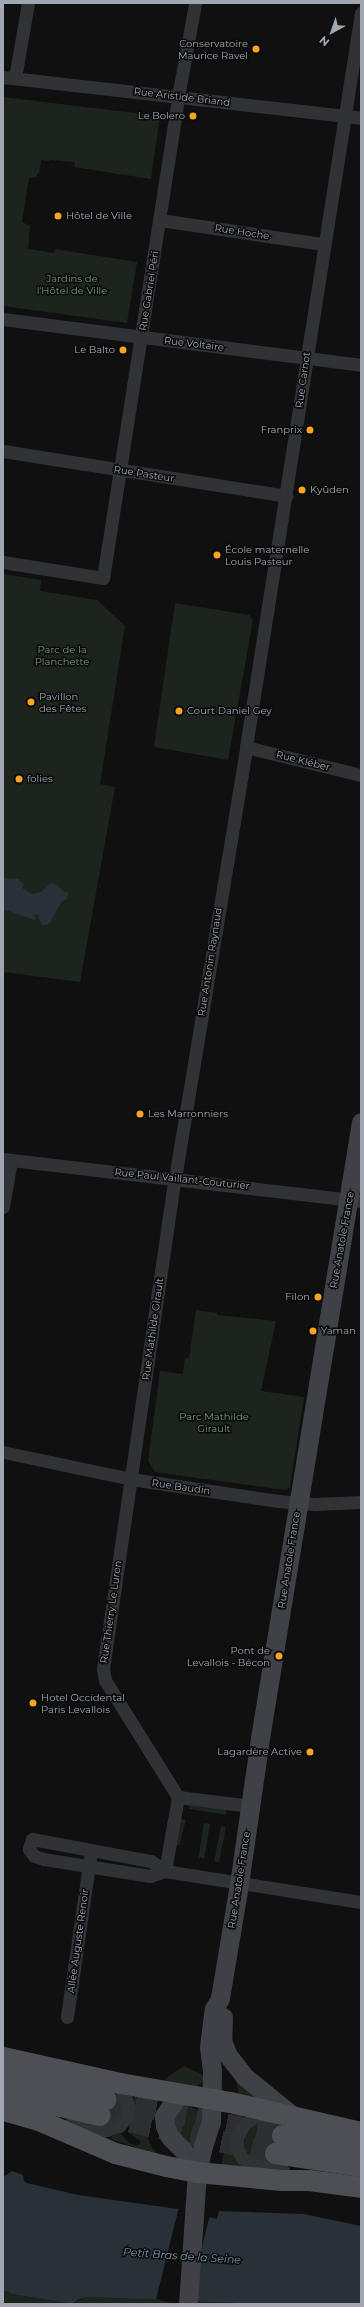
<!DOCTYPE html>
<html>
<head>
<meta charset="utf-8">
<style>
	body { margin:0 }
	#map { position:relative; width:364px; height:2307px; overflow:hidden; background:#101011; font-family:Montserrat,sans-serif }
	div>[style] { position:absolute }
	.green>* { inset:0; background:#1c241d; transform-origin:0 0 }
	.water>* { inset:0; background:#283137 }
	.pier>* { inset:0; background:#101011; transform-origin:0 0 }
	.primary-tunnel>* { height:21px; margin-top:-10.5px; transform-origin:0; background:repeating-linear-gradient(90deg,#2d2e31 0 21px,transparent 0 31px) }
	.minor>* { height:13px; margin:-6.5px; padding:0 6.5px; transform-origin:6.5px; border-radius:6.5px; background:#313236 }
	.secondary>* { height:19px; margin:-9.5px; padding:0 9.5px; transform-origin:9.5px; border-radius:9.5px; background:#3f4146 }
	.primary>* { height:21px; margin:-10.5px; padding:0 10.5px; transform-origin:10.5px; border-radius:10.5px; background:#4d4f55 }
	.dots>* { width:11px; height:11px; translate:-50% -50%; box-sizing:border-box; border:2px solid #0b0b0c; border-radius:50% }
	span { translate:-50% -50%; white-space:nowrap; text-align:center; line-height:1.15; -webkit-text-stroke:3px #0b0b0c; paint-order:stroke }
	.poi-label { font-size:10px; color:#a0a7b3 }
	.right { translate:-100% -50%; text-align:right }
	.left { translate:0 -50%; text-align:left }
	.street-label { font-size:10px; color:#a0a7b3 }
	.park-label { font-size:10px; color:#769f77 }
	.water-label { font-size:11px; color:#7597b0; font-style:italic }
	.frame { position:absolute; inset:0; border:4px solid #a0a7b3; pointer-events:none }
	.north { position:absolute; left:312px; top:12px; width:40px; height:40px; -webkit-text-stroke:3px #0b0b0c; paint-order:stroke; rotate:220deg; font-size:11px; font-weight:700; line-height:16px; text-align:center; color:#a0a7b3 }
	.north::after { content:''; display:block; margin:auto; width:14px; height:18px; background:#a0a7b3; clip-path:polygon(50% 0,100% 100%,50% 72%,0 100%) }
</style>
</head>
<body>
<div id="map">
	<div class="green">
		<div style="clip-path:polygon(3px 97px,160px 116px,151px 179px,74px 167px,75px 162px,50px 160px,50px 161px,41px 160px,39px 174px,37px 173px,37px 177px,29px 178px,22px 222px,30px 226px,28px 249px,54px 253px,55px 249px,137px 262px,127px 323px,3px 306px)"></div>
		<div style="clip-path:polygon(3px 574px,41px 580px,40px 591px,97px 600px,125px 626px,100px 784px,115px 787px,80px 982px,3px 972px)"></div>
		<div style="clip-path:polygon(175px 603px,249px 615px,253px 620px,228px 760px,154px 747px)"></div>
		<div style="clip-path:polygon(196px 1310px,217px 1313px,217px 1315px,276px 1321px,261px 1391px,304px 1397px,290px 1487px,285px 1490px,155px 1472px,148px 1461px,160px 1371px,183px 1374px,185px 1358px,189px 1358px)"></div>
		<div style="left:190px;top:1803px;width:37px;height:6px;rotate:9deg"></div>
		<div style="left:178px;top:1818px;width:8px;height:26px;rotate:14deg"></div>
		<div style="left:204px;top:1823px;width:6px;height:35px;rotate:9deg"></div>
		<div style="left:221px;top:1826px;width:5px;height:36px;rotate:11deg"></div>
		<div style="clip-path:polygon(184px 2066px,205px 2076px,203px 2082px,197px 2086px,165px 2081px,166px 2078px)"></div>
		<div style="clip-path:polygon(236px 2078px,259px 2098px,239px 2095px)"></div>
		<div style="clip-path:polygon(98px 2088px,117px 2093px,123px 2105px,120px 2118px,108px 2126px,91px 2121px)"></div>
		<div style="clip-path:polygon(134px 2096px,152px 2097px,145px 2110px,145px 2129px,151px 2146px,158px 2155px,111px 2139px,112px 2136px,120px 2133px,129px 2143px,136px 2146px,140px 2144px,140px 2141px,130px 2134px,138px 2122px,134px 2113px)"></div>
		<div style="clip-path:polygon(187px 2105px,199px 2111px,204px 2121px,192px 2146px,174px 2129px,173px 2116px,181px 2107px)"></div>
		<div style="clip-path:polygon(231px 2110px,244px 2115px,234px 2126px,230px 2139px,231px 2145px,245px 2167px,221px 2167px,231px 2119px)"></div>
		<div style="clip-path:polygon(259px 2121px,274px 2124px,261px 2139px,261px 2153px,269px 2162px,253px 2160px,247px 2155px,244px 2147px,245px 2131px)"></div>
		<div style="clip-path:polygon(3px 2290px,12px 2294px,73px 2304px,3px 2304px)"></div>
		<div style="clip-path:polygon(88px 2297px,262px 2304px,75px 2304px,78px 2299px)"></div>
	</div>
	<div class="water">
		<div style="clip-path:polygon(3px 878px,18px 879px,24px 884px,22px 888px,32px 894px,41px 892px,50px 883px,58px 885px,62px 891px,68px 893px,67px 899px,62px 901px,50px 923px,43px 926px,37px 914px,34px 915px,35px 920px,3px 909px)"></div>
		<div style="clip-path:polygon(12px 2171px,23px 2175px,24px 2181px,27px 2183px,78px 2195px,178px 2209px,217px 2219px,219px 2211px,304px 2214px,361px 2226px,361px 2304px,262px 2304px,88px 2297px,78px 2299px,73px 2304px,12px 2294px,3px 2290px,3px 2177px)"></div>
	</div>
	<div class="pier">
		<div style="left:179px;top:2207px;width:32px;height:95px;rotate:14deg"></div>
	</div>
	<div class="primary-tunnel">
		<div style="left:105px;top:2099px;width:181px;rotate:11.5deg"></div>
		<div style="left:100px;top:2115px;width:179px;rotate:12.3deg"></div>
	</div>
	<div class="minor">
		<div style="left:3px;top:77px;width:360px;rotate:6.5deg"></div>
		<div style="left:15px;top:78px;width:76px;rotate:-80.2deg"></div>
		<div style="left:160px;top:220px;width:165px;rotate:8.4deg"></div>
		<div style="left:3px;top:319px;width:361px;rotate:7.3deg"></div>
		<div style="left:3px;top:451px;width:287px;rotate:9deg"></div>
		<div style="left:3px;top:562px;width:101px;rotate:9.1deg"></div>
		<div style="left:103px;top:578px;width:487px;rotate:-81.1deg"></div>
		<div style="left:178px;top:97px;width:96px;rotate:-79.7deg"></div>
		<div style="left:246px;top:747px;width:118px;rotate:13.7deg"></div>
		<div style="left:3px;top:1159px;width:360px;rotate:6.7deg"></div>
		<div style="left:3px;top:1207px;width:48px;rotate:-80.3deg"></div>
		<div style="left:3px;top:1452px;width:131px;rotate:11.9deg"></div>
		<div style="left:131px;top:1479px;width:149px;rotate:8.5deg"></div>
		<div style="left:278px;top:1501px;width:38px;rotate:5deg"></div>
		<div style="left:316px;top:1504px;width:45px;rotate:-2.5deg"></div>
		<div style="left:178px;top:1797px;width:138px;rotate:-122deg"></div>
		<div style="left:105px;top:1680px;width:11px;rotate:-100deg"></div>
		<div style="left:103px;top:1669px;width:496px;rotate:-81.7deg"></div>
		<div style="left:175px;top:1178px;width:437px;rotate:-80.6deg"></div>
		<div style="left:246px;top:747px;width:743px;rotate:-81.1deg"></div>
		<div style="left:178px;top:1797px;width:74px;rotate:7deg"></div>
		<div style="left:165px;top:1871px;width:16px;rotate:162deg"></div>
		<div style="left:150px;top:1876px;width:107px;rotate:-170.9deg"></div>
		<div style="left:44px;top:1859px;width:10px;rotate:-163deg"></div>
		<div style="left:34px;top:1856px;width:9px;rotate:-126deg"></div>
		<div style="left:29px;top:1849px;width:10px;rotate:-73deg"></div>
		<div style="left:32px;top:1839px;width:121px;rotate:10.5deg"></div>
		<div style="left:151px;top:1861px;width:17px;rotate:36deg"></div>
		<div style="left:165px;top:1871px;width:198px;rotate:9deg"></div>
		<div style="left:165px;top:1871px;width:75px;rotate:-80deg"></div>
		<div style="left:67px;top:2017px;width:161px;rotate:-81.8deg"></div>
		<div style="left:269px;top:2115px;width:13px;rotate:176deg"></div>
		<div style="left:256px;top:2116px;width:14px;rotate:146deg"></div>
		<div style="left:244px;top:2124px;width:15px;rotate:118deg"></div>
		<div style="left:237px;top:2137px;width:11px;rotate:90deg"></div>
		<div style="left:237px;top:2148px;width:11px;rotate:63deg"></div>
		<div style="left:242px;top:2158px;width:11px;rotate:34deg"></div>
		<div style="left:251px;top:2164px;width:33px;rotate:12deg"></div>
		<div style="left:61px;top:2129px;width:11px;rotate:-27deg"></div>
		<div style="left:71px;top:2124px;width:36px;rotate:10deg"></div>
		<div style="left:106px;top:2130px;width:14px;rotate:-17deg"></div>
		<div style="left:119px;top:2126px;width:11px;rotate:-49deg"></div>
		<div style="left:126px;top:2118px;width:11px;rotate:-75deg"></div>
		<div style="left:129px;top:2107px;width:26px;rotate:-111deg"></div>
	</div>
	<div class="secondary">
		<div style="left:223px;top:2017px;width:23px;rotate:92deg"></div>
		<div style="left:222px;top:2040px;width:15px;rotate:70deg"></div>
		<div style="left:227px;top:2054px;width:29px;rotate:52deg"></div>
		<div style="left:245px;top:2077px;width:62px;rotate:39.1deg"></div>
		<div style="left:180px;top:2093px;width:28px;rotate:125deg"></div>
		<div style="left:164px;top:2116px;width:10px;rotate:84deg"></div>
		<div style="left:165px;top:2126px;width:12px;rotate:66deg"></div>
		<div style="left:170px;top:2137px;width:18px;rotate:45deg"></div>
		<div style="left:183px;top:2150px;width:26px;rotate:58deg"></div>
		<div style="left:188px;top:2304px;width:132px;rotate:-86.1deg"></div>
		<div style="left:197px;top:2172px;width:27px;rotate:-77deg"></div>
		<div style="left:203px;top:2146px;width:25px;rotate:-72deg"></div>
		<div style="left:211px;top:2122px;width:51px;rotate:-88.9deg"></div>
		<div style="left:212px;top:2071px;width:24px;rotate:-97deg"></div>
		<div style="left:209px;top:2047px;width:38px;rotate:-83deg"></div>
		<div style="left:214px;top:2009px;width:13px;rotate:-61deg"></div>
		<div style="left:220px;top:1998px;width:116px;rotate:-80.5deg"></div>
		<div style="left:239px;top:1884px;width:148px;rotate:-81.8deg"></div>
		<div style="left:260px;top:1738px;width:624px;rotate:-80.69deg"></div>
	</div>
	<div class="primary">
		<div style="left:3px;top:2057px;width:120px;rotate:12.5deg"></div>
		<div style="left:120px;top:2083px;width:112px;rotate:9.8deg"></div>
		<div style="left:230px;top:2102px;width:134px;rotate:12.9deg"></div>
		<div style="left:3px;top:2076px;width:105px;rotate:12.7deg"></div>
		<div style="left:3px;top:2093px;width:99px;rotate:12.8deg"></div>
		<div style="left:3px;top:2110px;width:40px;rotate:16deg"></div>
		<div style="left:41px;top:2121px;width:81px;rotate:23.4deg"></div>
		<div style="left:115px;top:2153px;width:53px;rotate:14.3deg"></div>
		<div style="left:166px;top:2166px;width:32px;rotate:11deg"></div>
		<div style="left:197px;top:2172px;width:85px;rotate:5.4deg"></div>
		<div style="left:282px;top:2180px;width:27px"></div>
		<div style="left:309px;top:2180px;width:52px;rotate:7.7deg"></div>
		<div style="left:282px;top:2135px;width:80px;rotate:9.3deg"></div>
		<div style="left:275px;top:2153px;width:87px;rotate:8.6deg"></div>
	</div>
	<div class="dots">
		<div style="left:256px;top:49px;background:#f7a621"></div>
		<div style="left:193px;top:116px;background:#f7a621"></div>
		<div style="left:58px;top:216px;background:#f7a621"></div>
		<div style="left:123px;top:350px;background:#f7a621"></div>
		<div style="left:310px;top:430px;background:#f7a621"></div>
		<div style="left:302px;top:490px;background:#f7a621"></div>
		<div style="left:217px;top:555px;background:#f7a621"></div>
		<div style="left:31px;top:702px;background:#f7a621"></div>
		<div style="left:179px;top:711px;background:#f7a621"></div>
		<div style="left:19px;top:779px;background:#f7a621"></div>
		<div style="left:140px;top:1114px;background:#f7a621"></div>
		<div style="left:318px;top:1297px;background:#f7a621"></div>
		<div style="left:313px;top:1331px;background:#f7a621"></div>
		<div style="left:279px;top:1656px;background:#f7a621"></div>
		<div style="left:33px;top:1703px;background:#f7a621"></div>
		<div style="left:310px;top:1752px;background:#f7a621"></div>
	</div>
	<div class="poi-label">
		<span class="right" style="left:248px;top:49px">Conservatoire<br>Maurice Ravel</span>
		<span class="right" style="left:185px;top:116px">Le Bolero</span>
		<span class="left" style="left:66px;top:216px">Hôtel de Ville</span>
		<span class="right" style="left:115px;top:350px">Le Balto</span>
		<span class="right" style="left:302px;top:430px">Franprix</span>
		<span class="left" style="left:310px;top:490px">Kyûden</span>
		<span class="left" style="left:225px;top:555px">École maternelle<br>Louis Pasteur</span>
		<span class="left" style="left:39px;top:702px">Pavillon<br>des Fêtes</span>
		<span class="left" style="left:187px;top:711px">Court Daniel Gey</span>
		<span class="left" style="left:27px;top:779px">folies</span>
		<span class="left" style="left:148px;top:1114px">Les Marronniers</span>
		<span class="right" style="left:310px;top:1297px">Filon</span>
		<span class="left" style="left:321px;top:1331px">Yaman</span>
		<span class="right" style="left:270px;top:1656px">Pont de<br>Levallois - Bécon</span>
		<span class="left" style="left:41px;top:1703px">Hotel Occidental<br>Paris Levallois</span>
		<span class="right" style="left:302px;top:1752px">Lagardère Active</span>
	</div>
	<div class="street-label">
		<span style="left:182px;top:97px;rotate:7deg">Rue Aristide Briand</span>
		<span style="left:242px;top:232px;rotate:9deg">Rue Hoche</span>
		<span style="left:149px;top:291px;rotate:-81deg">Rue Gabriel Péri</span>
		<span style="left:194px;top:344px;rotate:7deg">Rue Voltaire</span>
		<span style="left:303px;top:380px;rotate:-82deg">Rue Carnot</span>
		<span style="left:144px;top:474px;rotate:9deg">Rue Pasteur</span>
		<span style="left:303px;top:761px;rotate:14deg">Rue Kléber</span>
		<span style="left:210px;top:962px;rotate:-81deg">Rue Antonin Raynaud</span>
		<span style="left:182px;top:1179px;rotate:6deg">Rue Paul Vaillant-Couturier</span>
		<span style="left:342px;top:1240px;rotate:-80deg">Rue Anatole France</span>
		<span style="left:153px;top:1329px;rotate:-82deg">Rue Mathilde Girault</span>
		<span style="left:181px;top:1487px;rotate:8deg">Rue Baudin</span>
		<span style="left:289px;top:1560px;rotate:-81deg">Rue Anatole France</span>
		<span style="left:111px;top:1612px;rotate:-82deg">Rue Thierry Le Luron</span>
		<span style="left:239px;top:1880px;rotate:-81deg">Rue Anatole France</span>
		<span style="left:78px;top:1941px;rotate:-82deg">Allée Auguste Renoir</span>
	</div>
	<div class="park-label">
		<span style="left:72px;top:284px">Jardins de<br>l'Hôtel de Ville</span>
		<span style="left:62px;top:655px">Parc de la<br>Planchette</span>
		<span style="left:214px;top:1422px">Parc Mathilde<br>Girault</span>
	</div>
	<div class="water-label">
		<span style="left:182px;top:2256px;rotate:4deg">Petit Bras de la Seine</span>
	</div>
	<div class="frame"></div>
	<div class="north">N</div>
</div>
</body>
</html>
